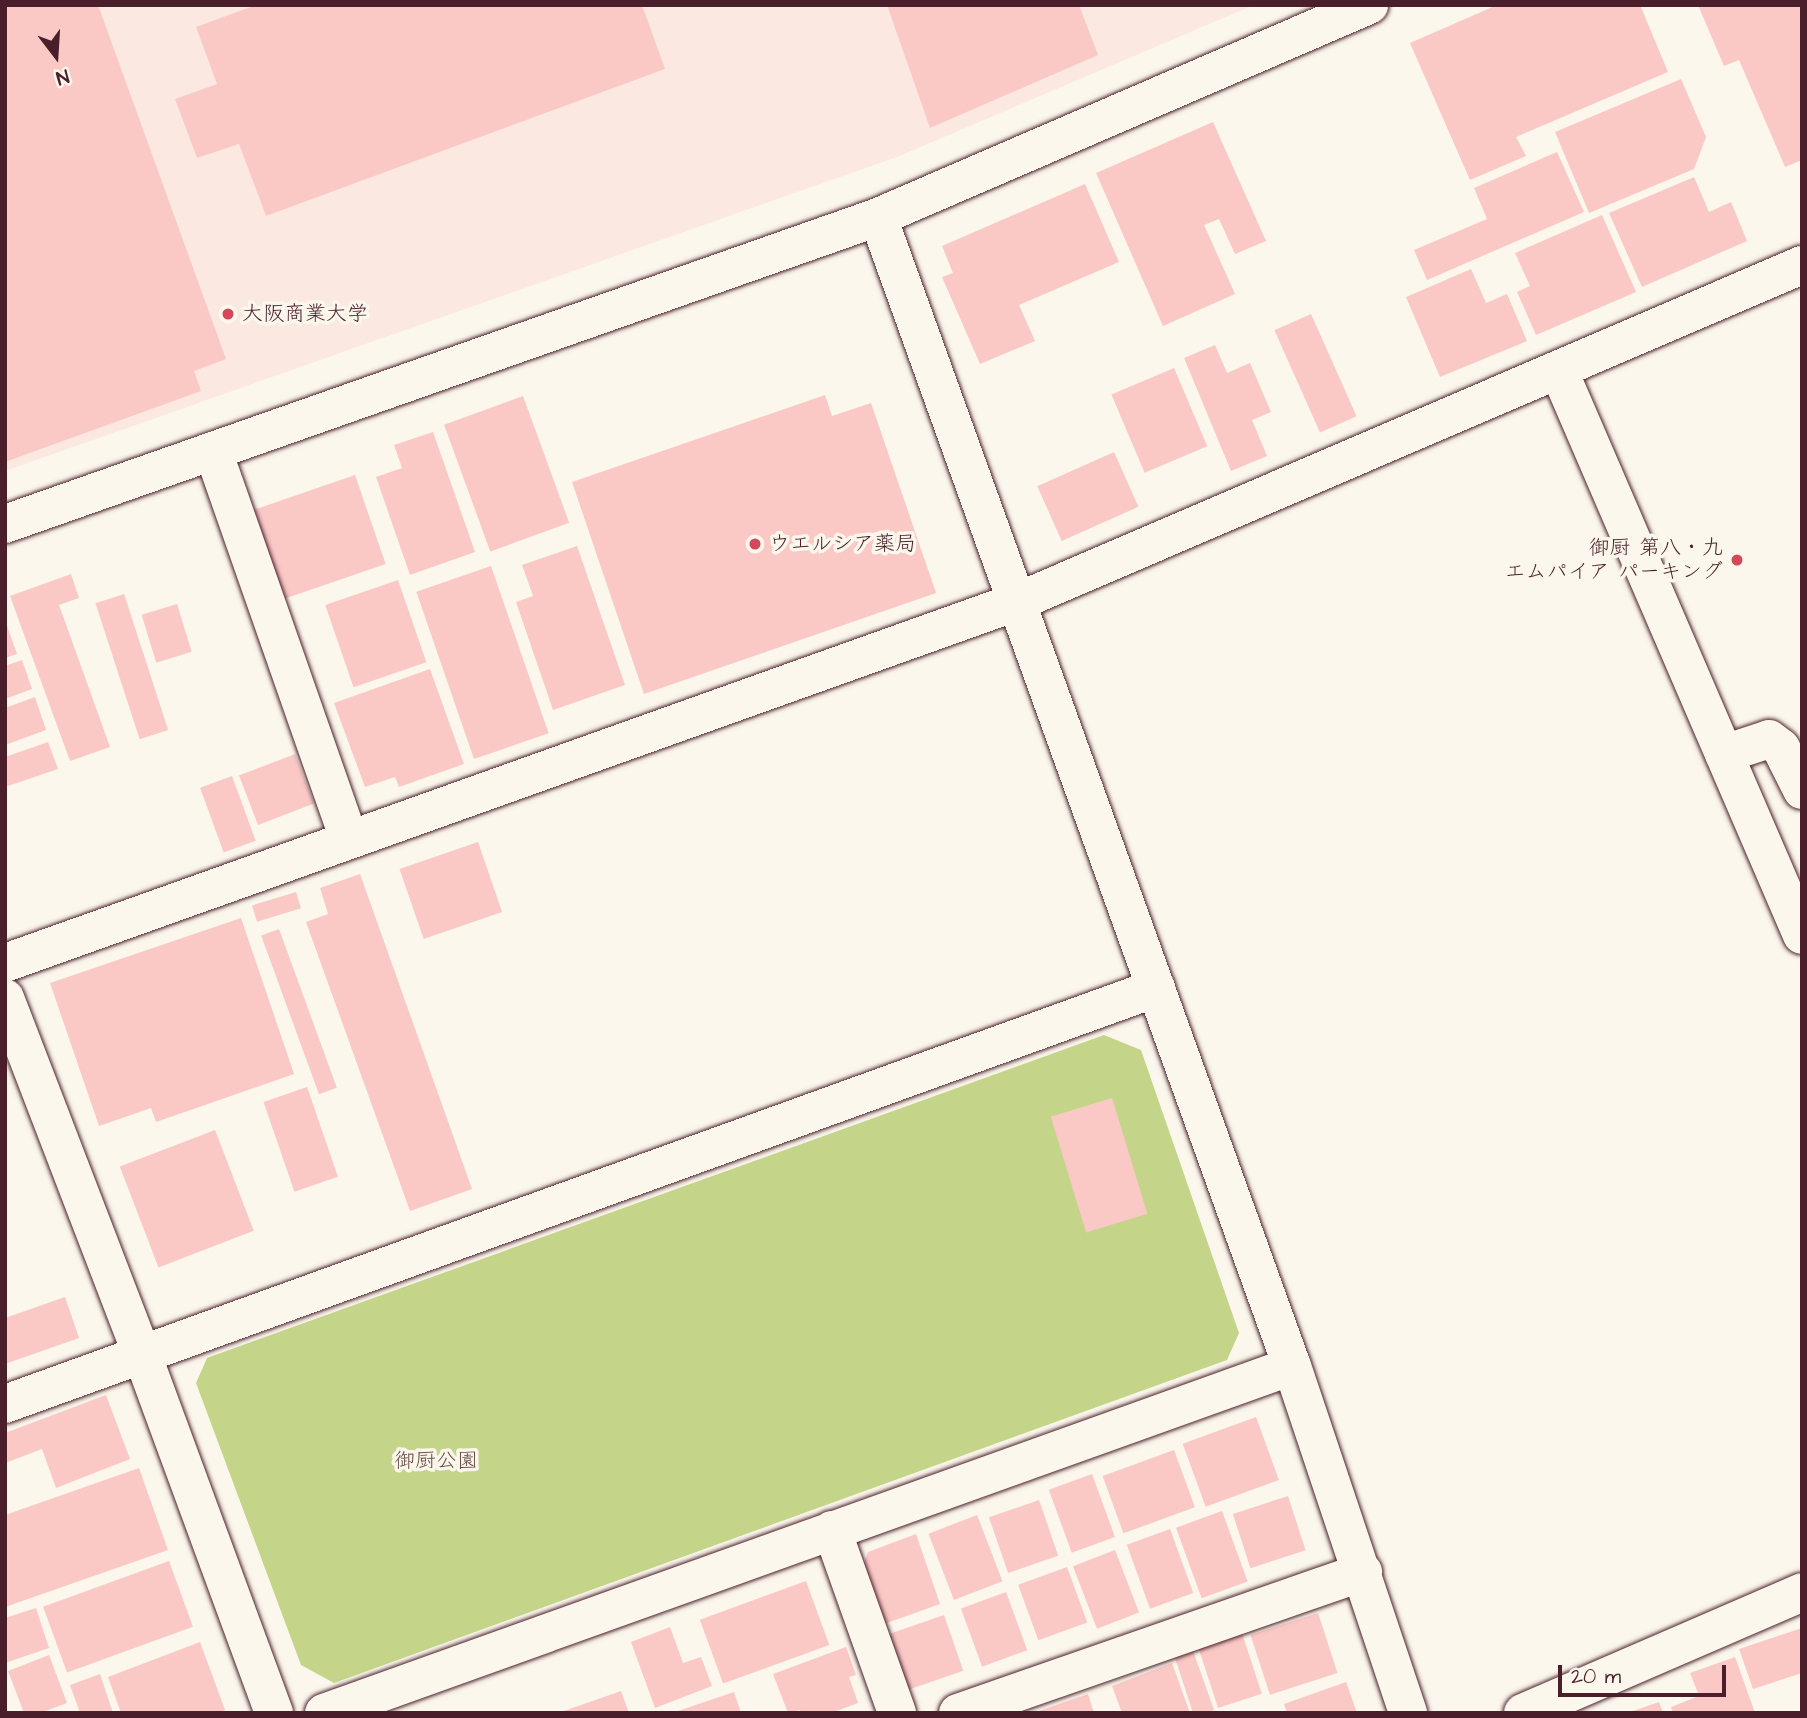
<!DOCTYPE html>
<html>
<head>
<meta charset="utf-8">
<style>
	body { margin:0 }
	#map { position:relative; width:1807px; height:1718px; overflow:hidden; background:#fbf7ec; font-family:"Architects Daughter","Klee One",sans-serif }
	div>[style] { position:absolute }
	.built>* { inset:0; background:#fbe9e1 }
	.green>* { inset:0; background:#c4d58a }
	.building>* { inset:0; background:#fac9c6; transform-origin:0 0 }
	.roads { filter:drop-shadow(0 0 2px #4a1f2b) drop-shadow(0 0 2px #4a1f2b) }
	.minor>* { height:38px; margin:-19px; padding:0 19px; transform-origin:19px; border-radius:19px; background:#fbf7ec }
	.dots>* { width:19px; height:19px; translate:-50% -50%; box-sizing:border-box; border:4px solid #fbf7ec; border-radius:50% }
	span { translate:-50% -50%; white-space:nowrap; text-align:center; line-height:1.15; -webkit-text-stroke:7px #fbf7ec; paint-order:stroke }
	.poi-label { font-size:21px; color:#4a1f2b }
	.left { translate:0 -50%; text-align:left }
	.right { translate:-100% -50%; text-align:right }
	.park-label { font-size:21px; color:#684c43 }
	.frame { position:absolute; inset:0; border:7px solid #4a1f2b; pointer-events:none }
	.north { position:absolute; left:21px; top:21px; width:70px; height:70px; -webkit-text-stroke:5px #fbf7ec; paint-order:stroke; rotate:163deg; font-size:19px; font-weight:700; line-height:28px; text-align:center; color:#4a1f2b }
	.north::after { content:''; display:block; margin:auto; width:24px; height:32px; background:#4a1f2b; clip-path:polygon(50% 0,100% 100%,50% 72%,0 100%) }
	.scale { position:absolute; left:1558px; top:1665px; width:168px; height:32px; box-sizing:border-box; border:4px solid #4a1f2b; border-top:0; padding-left:9px; font-size:21px; line-height:24px; white-space:nowrap; color:#4a1f2b; -webkit-text-stroke:5px #fbf7ec; paint-order:stroke }
</style>
</head>
<body>
<div id="map">
	<div class="built">
		<div style="clip-path:polygon(5px 5px,1254px 5px,897px 157px,5px 471px)"></div>
	</div>
	<div class="green">
		<div style="clip-path:polygon(1104px 1035px,1141px 1050px,1239px 1333px,1227px 1360px,334px 1683px,301px 1665px,196px 1383px,207px 1358px)"></div>
	</div>
	<div class="building">
		<div style="clip-path:polygon(5px 5px,98px 5px,226px 359px,194px 371px,201px 391px,5px 462px)"></div>
		<div style="clip-path:polygon(256px 5px,642px 5px,665px 69px,266px 216px,239px 144px,197px 158px,175px 99px,217px 84px,196px 27px)"></div>
		<div style="clip-path:polygon(887px 5px,1079px 5px,1098px 55px,930px 128px)"></div>
		<div style="clip-path:polygon(1497px 5px,1640px 5px,1668px 72px,1516px 137px,1526px 156px,1470px 180px,1410px 43px)"></div>
		<div style="clip-path:polygon(1698px 5px,1802px 5px,1802px 160px,1785px 167px,1739px 60px,1724px 66px)"></div>
		<div style="clip-path:polygon(1681px 79px,1706px 137px,1694px 169px,1589px 213px,1555px 132px)"></div>
		<div style="clip-path:polygon(1213px 122px,1266px 241px,1235px 254px,1219px 219px,1204px 225px,1235px 294px,1163px 326px,1096px 173px)"></div>
		<div style="clip-path:polygon(1557px 152px,1584px 212px,1427px 280px,1414px 250px,1487px 219px,1474px 188px)"></div>
		<div style="clip-path:polygon(1694px 177px,1709px 212px,1731px 202px,1747px 241px,1642px 287px,1609px 213px)"></div>
		<div style="clip-path:polygon(1085px 184px,1119px 262px,1019px 305px,1035px 341px,980px 364px,942px 277px,953px 273px,942px 246px)"></div>
		<div style="clip-path:polygon(1602px 215px,1636px 292px,1536px 335px,1517px 292px,1530px 286px,1515px 253px)"></div>
		<div style="clip-path:polygon(1471px 269px,1486px 303px,1507px 294px,1527px 341px,1440px 377px,1406px 297px)"></div>
		<div style="left:1311px;top:314px;width:112px;height:40px;rotate:66deg"></div>
		<div style="clip-path:polygon(1215px 345px,1227px 373px,1250px 363px,1271px 412px,1252px 420px,1267px 456px,1231px 471px,1184px 358px)"></div>
		<div style="left:1174px;top:368px;width:85px;height:68px;rotate:67deg"></div>
		<div style="clip-path:polygon(825px 395px,832px 416px,871px 403px,936px 593px,644px 694px,572px 482px)"></div>
		<div style="left:523px;top:396px;width:135px;height:84px;rotate:70deg"></div>
		<div style="clip-path:polygon(433px 432px,475px 552px,410px 575px,376px 477px,402px 468px,394px 445px)"></div>
		<div style="left:1114px;top:452px;width:60px;height:84px;rotate:66deg"></div>
		<div style="left:355px;top:475px;width:94px;height:110px;rotate:71deg"></div>
		<div style="clip-path:polygon(577px 546px,625px 685px,553px 710px,516px 602px,533px 596px,522px 565px)"></div>
		<div style="left:491px;top:566px;width:177px;height:79px;rotate:71deg"></div>
		<div style="clip-path:polygon(71px 574px,79px 598px,59px 605px,110px 747px,70px 761px,10px 596px)"></div>
		<div style="left:398px;top:580px;width:87px;height:77px;rotate:71deg"></div>
		<div style="left:124px;top:594px;width:143px;height:30px;rotate:72deg"></div>
		<div style="left:177px;top:604px;width:50px;height:37px;rotate:73deg"></div>
		<div style="clip-path:polygon(5px 620px,17px 654px,5px 658px)"></div>
		<div style="clip-path:polygon(22px 660px,32px 689px,5px 699px,5px 666px)"></div>
		<div style="clip-path:polygon(430px 669px,464px 764px,399px 787px,395px 777px,365px 787px,334px 703px)"></div>
		<div style="clip-path:polygon(35px 697px,46px 730px,5px 745px,5px 708px)"></div>
		<div style="clip-path:polygon(48px 742px,58px 769px,5px 787px,5px 757px)"></div>
		<div style="left:295px;top:754px;width:53px;height:60px;rotate:69deg"></div>
		<div style="left:232px;top:776px;width:69px;height:34px;rotate:70deg"></div>
		<div style="left:478px;top:842px;width:74px;height:83px;rotate:71deg"></div>
		<div style="clip-path:polygon(360px 874px,472px 1189px,410px 1211px,306px 922px,328px 914px,320px 888px)"></div>
		<div style="left:296px;top:892px;width:17px;height:46px;rotate:73deg"></div>
		<div style="clip-path:polygon(241px 918px,294px 1074px,156px 1122px,151px 1108px,99px 1126px,50px 983px)"></div>
		<div style="left:279px;top:929px;width:169px;height:19px;rotate:70deg"></div>
		<div style="left:307px;top:1087px;width:95px;height:46px;rotate:71deg"></div>
		<div style="left:1112px;top:1098px;width:121px;height:64px;rotate:73deg"></div>
		<div style="left:215px;top:1130px;width:108px;height:102px;rotate:69deg"></div>
		<div style="clip-path:polygon(65px 1297px,79px 1338px,5px 1364px,5px 1318px)"></div>
		<div style="clip-path:polygon(106px 1395px,130px 1459px,56px 1488px,42px 1449px,5px 1463px,5px 1433px)"></div>
		<div style="left:1256px;top:1417px;width:67px;height:78px;rotate:70deg"></div>
		<div style="left:1174px;top:1450px;width:61px;height:76px;rotate:70deg"></div>
		<div style="clip-path:polygon(139px 1468px,168px 1550px,5px 1607px,5px 1515px)"></div>
		<div style="left:1092px;top:1474px;width:67px;height:46px;rotate:70deg"></div>
		<div style="left:1288px;top:1496px;width:57px;height:58px;rotate:72deg"></div>
		<div style="left:1039px;top:1500px;width:59px;height:53px;rotate:71deg"></div>
		<div style="left:1222px;top:1511px;width:75px;height:49px;rotate:70deg"></div>
		<div style="left:977px;top:1515px;width:71px;height:52px;rotate:69deg"></div>
		<div style="left:1170px;top:1529px;width:68px;height:46px;rotate:70deg"></div>
		<div style="clip-path:polygon(916px 1534px,940px 1604px,884px 1624px,863px 1566px,868px 1552px)"></div>
		<div style="left:1115px;top:1550px;width:67px;height:45px;rotate:69deg"></div>
		<div style="left:169px;top:1561px;width:70px;height:134px;rotate:70deg"></div>
		<div style="left:1067px;top:1567px;width:59px;height:52px;rotate:70deg"></div>
		<div style="left:806px;top:1581px;width:68px;height:113px;rotate:70deg"></div>
		<div style="left:1006px;top:1592px;width:62px;height:48px;rotate:70deg"></div>
		<div style="clip-path:polygon(36px 1608px,49px 1648px,5px 1663px,5px 1618px)"></div>
		<div style="left:1318px;top:1613px;width:63px;height:71px;rotate:72deg"></div>
		<div style="left:944px;top:1615px;width:59px;height:58px;rotate:71deg"></div>
		<div style="clip-path:polygon(670px 1627px,683px 1663px,701px 1657px,712px 1686px,655px 1708px,631px 1642px)"></div>
		<div style="clip-path:polygon(1802px 1628px,1802px 1673px,1753px 1689px,1739px 1649px)"></div>
		<div style="left:1242px;top:1633px;width:64px;height:46px;rotate:72deg"></div>
		<div style="clip-path:polygon(200px 1642px,225px 1710px,218px 1713px,121px 1713px,108px 1677px)"></div>
		<div style="clip-path:polygon(846px 1647px,856px 1675px,849px 1677px,858px 1703px,831px 1713px,801px 1713px,800px 1710px,788px 1713px,773px 1674px)"></div>
		<div style="clip-path:polygon(1192px 1648px,1214px 1710px,1207px 1713px,1193px 1713px,1174px 1655px)"></div>
		<div style="clip-path:polygon(49px 1655px,67px 1703px,40px 1713px,24px 1713px,8px 1671px)"></div>
		<div style="clip-path:polygon(1735px 1657px,1755px 1713px,1673px 1713px,1671px 1707px,1699px 1696px,1690px 1673px)"></div>
		<div style="clip-path:polygon(1172px 1663px,1190px 1713px,1122px 1713px,1112px 1686px)"></div>
		<div style="clip-path:polygon(100px 1674px,113px 1713px,80px 1713px,70px 1685px)"></div>
		<div style="clip-path:polygon(1346px 1682px,1357px 1713px,1287px 1713px,1284px 1704px)"></div>
		<div style="clip-path:polygon(621px 1691px,629px 1713px,561px 1713px,561px 1712px)"></div>
		<div style="clip-path:polygon(734px 1692px,741px 1713px,675px 1713px,675px 1712px)"></div>
		<div style="clip-path:polygon(1088px 1694px,1094px 1713px,1037px 1713px,1036px 1712px)"></div>
		<div style="clip-path:polygon(1659px 1702px,1663px 1713px,1630px 1713px,1630px 1712px)"></div>
	</div>
	<div class="roads">
		<div class="minor">
			<div style="left:878px;top:217px;width:1221px;rotate:70.19deg"></div>
			<div style="left:1292px;top:1366px;width:366px;rotate:71.5deg"></div>
			<div style="left:1559px;top:371px;width:614px;rotate:66.69deg"></div>
			<div style="left:213px;top:451px;width:412px;rotate:70.7deg"></div>
			<div style="left:5px;top:524px;width:925px;rotate:-19.37deg"></div>
			<div style="left:878px;top:217px;width:535px;rotate:-23.35deg"></div>
			<div style="left:1724px;top:754px;width:47px;rotate:-18.4deg"></div>
			<div style="left:1769px;top:739px;width:15px;rotate:37deg"></div>
			<div style="left:1781px;top:748px;width:47px;rotate:63.4deg"></div>
			<div style="left:5px;top:963px;width:1077px;rotate:-19.65deg"></div>
			<div style="left:1019px;top:601px;width:852px;rotate:-23.23deg"></div>
			<div style="left:5px;top:998px;width:381px;rotate:69deg"></div>
			<div style="left:142px;top:1354px;width:382px;rotate:69.8deg"></div>
			<div style="left:5px;top:1404px;width:1224px;rotate:-19.87deg"></div>
			<div style="left:832px;top:1530px;width:194px;rotate:70.4deg"></div>
			<div style="left:324px;top:1713px;width:1028px;rotate:-19.72deg"></div>
			<div style="left:958px;top:1713px;width:429px;rotate:-19.2deg"></div>
			<div style="left:1523px;top:1713px;width:304px;rotate:-23.4deg"></div>
		</div>
	</div>
	<div class="dots">
		<div style="left:228px;top:314px;background:#d1495b"></div>
		<div style="left:755px;top:544px;background:#d1495b"></div>
		<div style="left:1737px;top:560px;background:#d1495b"></div>
	</div>
	<div class="poi-label">
		<span class="left" style="left:242px;top:314px">大阪商業大学</span>
		<span class="left" style="left:769px;top:544px">ウエルシア薬局</span>
		<span class="right" style="left:1723px;top:560px">御厨 第八・九<br>エムパイア パーキング</span>
	</div>
	<div class="park-label">
		<span style="left:436px;top:1461px">御厨公園</span>
	</div>
	<div class="frame"></div>
	<div class="north">N</div>
	<div class="scale">20 m</div>
</div>
</body>
</html>
